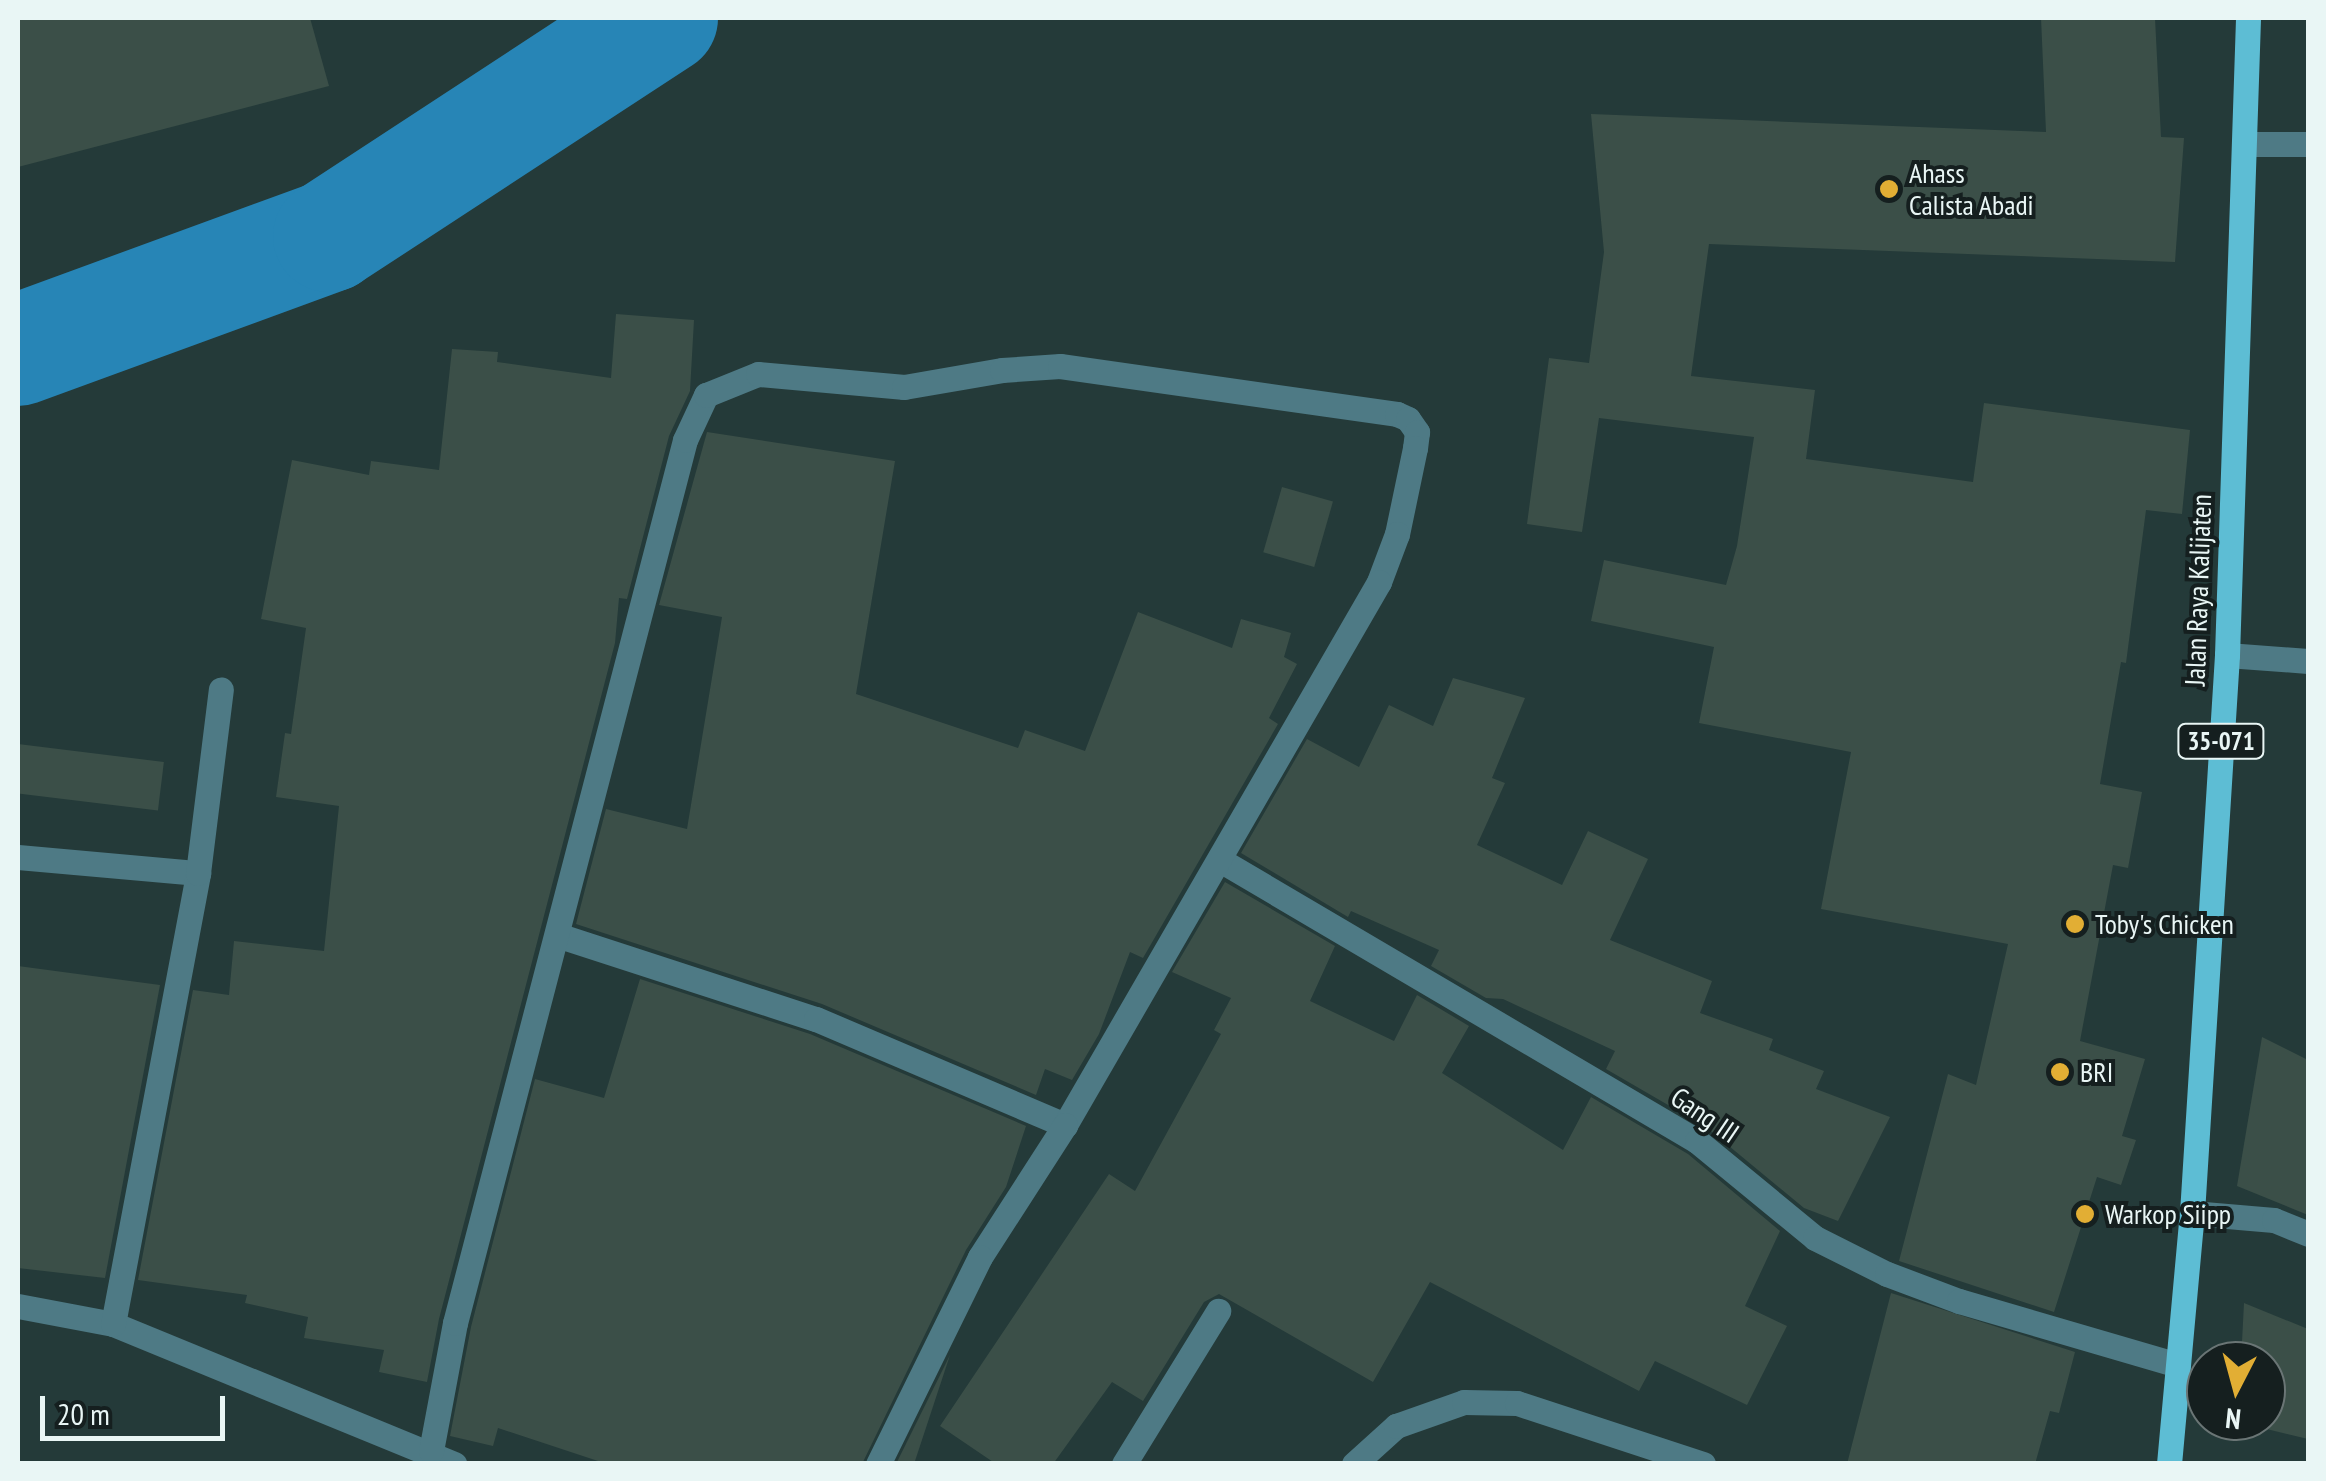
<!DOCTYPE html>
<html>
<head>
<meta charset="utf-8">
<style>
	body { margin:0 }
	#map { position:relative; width:2326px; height:1481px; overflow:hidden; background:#243a39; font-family:"PT Sans Narrow",sans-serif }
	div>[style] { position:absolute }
	.river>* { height:112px; margin:-56px; padding:0 56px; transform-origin:56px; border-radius:56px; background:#2785b6 }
	.building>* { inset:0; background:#3b4f48; transform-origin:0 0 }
	.minor>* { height:25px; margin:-12.5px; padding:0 12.5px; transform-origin:12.5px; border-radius:12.5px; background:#4e7a85 }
	.major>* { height:25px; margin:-12.5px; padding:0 12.5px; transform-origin:12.5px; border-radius:12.5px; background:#5dbdd4 }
	.dots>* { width:28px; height:28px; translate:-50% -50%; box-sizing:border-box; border:5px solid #151f1f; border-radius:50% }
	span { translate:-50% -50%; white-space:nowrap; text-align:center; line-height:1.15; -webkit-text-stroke:8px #151f1f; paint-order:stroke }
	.shield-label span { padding:2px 8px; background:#151f1f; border:2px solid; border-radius:8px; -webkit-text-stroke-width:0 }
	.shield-label { font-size:25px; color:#e9f6f5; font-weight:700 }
	.poi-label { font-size:28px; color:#e9f6f5 }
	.left { translate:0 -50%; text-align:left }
	.street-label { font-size:28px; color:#e9f6f5 }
	.frame { position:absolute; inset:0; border:20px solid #e9f6f5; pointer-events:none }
	.north { position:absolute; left:2186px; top:1341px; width:100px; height:100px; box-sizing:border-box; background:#151f1f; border:2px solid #6a7575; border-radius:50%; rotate:186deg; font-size:28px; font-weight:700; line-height:40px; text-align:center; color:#e9f6f5 }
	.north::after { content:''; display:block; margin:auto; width:35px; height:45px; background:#e2ae34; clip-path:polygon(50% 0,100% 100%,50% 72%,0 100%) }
	.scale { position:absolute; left:40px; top:1396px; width:185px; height:45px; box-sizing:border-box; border:5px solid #e9f6f5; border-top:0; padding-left:12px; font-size:30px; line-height:35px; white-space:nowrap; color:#e9f6f5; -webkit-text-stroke:8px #151f1f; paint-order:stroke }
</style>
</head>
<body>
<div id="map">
	<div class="river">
		<div style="left:18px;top:350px;width:331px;rotate:-20.1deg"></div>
		<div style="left:329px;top:236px;width:398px;rotate:-33.2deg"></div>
	</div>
	<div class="building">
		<div style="clip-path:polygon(18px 18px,310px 18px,329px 86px,18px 167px)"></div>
		<div style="clip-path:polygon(2041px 18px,2155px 18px,2161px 137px,2184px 138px,2175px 262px,1709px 244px,1691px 376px,1815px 390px,1806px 459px,1973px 482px,1984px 403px,2190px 430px,2182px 514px,2146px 510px,2126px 663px,2121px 662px,2100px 784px,2142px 792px,2128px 868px,2113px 865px,2080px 1041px,2145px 1059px,2122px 1136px,2136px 1140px,2121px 1185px,2097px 1177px,2054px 1312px,1899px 1261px,1948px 1074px,1976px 1085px,2008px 944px,1821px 909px,1851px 752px,1699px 723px,1714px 647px,1591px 621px,1604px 560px,1726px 585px,1737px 546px,1754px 437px,1599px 418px,1582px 532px,1527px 524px,1549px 358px,1589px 363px,1604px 252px,1591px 114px,2046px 132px)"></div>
		<div style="clip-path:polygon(616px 314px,694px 320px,690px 391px,669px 436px,627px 599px,619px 598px,615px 643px,439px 1319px,427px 1382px,379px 1372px,384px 1350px,304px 1338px,308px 1317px,245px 1303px,247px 1295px,138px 1280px,193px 990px,229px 995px,234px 941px,324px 951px,339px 806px,276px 797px,285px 733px,291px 734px,306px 628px,261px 619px,292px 460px,369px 475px,371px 461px,439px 470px,452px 349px,498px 352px,497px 362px,611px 378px)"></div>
		<div style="clip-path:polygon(707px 432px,895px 461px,856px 694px,1018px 748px,1025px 730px,1085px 751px,1138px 612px,1232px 648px,1241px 619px,1291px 633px,1284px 657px,1297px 664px,1269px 718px,1278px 724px,1143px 958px,1130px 952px,1099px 1034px,1072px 1080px,1045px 1069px,1036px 1095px,822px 1004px,576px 924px,606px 809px,687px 829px,722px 617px,659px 605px)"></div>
		<div style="left:1282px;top:487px;width:53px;height:68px;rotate:16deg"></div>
		<div style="clip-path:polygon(1453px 678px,1525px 698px,1492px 778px,1505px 783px,1477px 845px,1562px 885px,1588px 831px,1648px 859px,1610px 940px,1712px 981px,1700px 1013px,1773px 1039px,1769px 1050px,1824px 1071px,1816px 1089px,1890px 1117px,1838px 1221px,1804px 1208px,1706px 1127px,1606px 1069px,1615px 1051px,1503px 999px,1486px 998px,1431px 966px,1439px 950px,1351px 911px,1348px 917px,1241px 853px,1307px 739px,1359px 767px,1389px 705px,1433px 726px)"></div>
		<div style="left:18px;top:744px;width:147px;height:49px;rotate:7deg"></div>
		<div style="clip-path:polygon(1225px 882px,1335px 946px,1310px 1001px,1394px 1041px,1417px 995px,1469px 1026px,1442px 1073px,1563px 1150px,1591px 1097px,1688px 1154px,1780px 1231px,1745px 1306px,1787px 1326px,1747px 1405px,1655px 1361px,1639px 1391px,1430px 1282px,1373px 1382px,1219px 1294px,1204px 1302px,1143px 1401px,1112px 1382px,1053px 1464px,996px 1464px,940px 1426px,1109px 1174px,1135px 1191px,1221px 1034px,1214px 1030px,1231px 998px,1172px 972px)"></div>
		<div style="clip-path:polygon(18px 966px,160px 985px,105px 1278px,18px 1268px)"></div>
		<div style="clip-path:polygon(640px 979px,810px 1034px,1026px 1126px,1006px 1187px,966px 1250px,862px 1464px,607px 1464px,498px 1428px,493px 1446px,450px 1436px,471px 1327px,535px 1079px,604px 1098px)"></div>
		<div style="clip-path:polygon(2262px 1037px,2308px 1060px,2308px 1215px,2237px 1186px)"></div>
		<div style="clip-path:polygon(1891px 1293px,2075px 1352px,2059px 1413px,2050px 1411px,2035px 1464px,1847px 1464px)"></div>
		<div style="clip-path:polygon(2244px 1303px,2308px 1329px,2308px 1439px,2238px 1422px,2266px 1421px,2266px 1361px,2241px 1361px)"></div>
		<div style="clip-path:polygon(950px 1355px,914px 1464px,896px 1464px)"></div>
	</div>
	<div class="minor">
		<div style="left:2244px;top:144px;width:64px"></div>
		<div style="left:2227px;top:655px;width:81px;rotate:4.2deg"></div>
		<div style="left:18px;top:857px;width:181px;rotate:5.1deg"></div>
		<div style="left:1220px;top:860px;width:554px;rotate:30.5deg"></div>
		<div style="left:1697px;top:1141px;width:153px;rotate:39.4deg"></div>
		<div style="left:1815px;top:1238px;width:80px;rotate:26.6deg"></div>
		<div style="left:1887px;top:1274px;width:77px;rotate:20.6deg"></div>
		<div style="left:1959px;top:1301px;width:228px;rotate:16.3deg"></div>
		<div style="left:557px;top:935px;width:272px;rotate:18deg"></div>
		<div style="left:816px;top:1019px;width:271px;rotate:23.1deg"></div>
		<div style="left:2192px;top:1213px;width:82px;rotate:4.9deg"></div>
		<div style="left:2274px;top:1220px;width:37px;rotate:22deg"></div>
		<div style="left:18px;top:1306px;width:97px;rotate:10.7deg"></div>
		<div style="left:113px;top:1324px;width:369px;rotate:22.3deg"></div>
		<div style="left:113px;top:1324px;width:459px;rotate:-79.3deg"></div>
		<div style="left:198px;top:873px;width:185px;rotate:-82.9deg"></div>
		<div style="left:431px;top:1451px;width:130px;rotate:-79.4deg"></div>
		<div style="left:455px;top:1323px;width:912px;rotate:-75.4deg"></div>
		<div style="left:685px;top:440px;width:50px;rotate:-65deg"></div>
		<div style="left:706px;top:395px;width:56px;rotate:-22deg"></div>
		<div style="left:758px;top:374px;width:147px;rotate:5.1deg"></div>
		<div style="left:904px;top:387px;width:99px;rotate:-9.8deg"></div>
		<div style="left:1002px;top:370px;width:58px;rotate:-3.9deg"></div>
		<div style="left:1060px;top:366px;width:340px;rotate:8.1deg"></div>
		<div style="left:1397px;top:414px;width:12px;rotate:24deg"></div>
		<div style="left:1408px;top:419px;width:16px;rotate:55deg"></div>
		<div style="left:1417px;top:432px;width:16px;rotate:97deg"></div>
		<div style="left:1415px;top:448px;width:88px;rotate:101.8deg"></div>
		<div style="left:1397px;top:534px;width:51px;rotate:110.6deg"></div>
		<div style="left:1379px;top:582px;width:627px;rotate:120.04deg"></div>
		<div style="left:1065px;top:1125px;width:157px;rotate:122.8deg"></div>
		<div style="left:980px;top:1257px;width:231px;rotate:116.2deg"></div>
		<div style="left:1124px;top:1464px;width:180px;rotate:-58.4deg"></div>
		<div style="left:1354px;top:1464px;width:57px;rotate:-42.1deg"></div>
		<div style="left:1396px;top:1426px;width:72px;rotate:-19.4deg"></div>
		<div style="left:1464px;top:1402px;width:53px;rotate:1.1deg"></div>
		<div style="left:1517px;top:1403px;width:196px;rotate:18.2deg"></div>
	</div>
	<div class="major">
		<div style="left:2169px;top:1464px;width:252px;rotate:-84.8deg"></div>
		<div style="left:2192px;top:1213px;width:559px;rotate:-86.41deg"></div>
		<div style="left:2227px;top:655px;width:637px;rotate:-88.11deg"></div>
	</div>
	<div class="dots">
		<div style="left:1889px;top:189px;background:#e2ae34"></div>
		<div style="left:2075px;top:924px;background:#e2ae34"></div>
		<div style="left:2060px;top:1072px;background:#e2ae34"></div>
		<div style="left:2085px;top:1214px;background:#e2ae34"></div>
	</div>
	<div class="shield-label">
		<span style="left:2221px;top:741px">35-071</span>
	</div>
	<div class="poi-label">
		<span class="left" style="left:1909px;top:189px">Ahass<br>Calista Abadi</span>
		<span class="left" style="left:2095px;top:924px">Toby's Chicken</span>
		<span class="left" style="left:2080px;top:1072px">BRI</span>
		<span class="left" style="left:2105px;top:1214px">Warkop Siipp</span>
	</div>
	<div class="street-label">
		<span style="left:2198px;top:590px;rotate:-88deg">Jalan Raya Kalijaten</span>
		<span style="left:1705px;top:1115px;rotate:34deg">Gang III</span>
	</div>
	<div class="frame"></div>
	<div class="north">N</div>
	<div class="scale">20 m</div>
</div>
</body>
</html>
